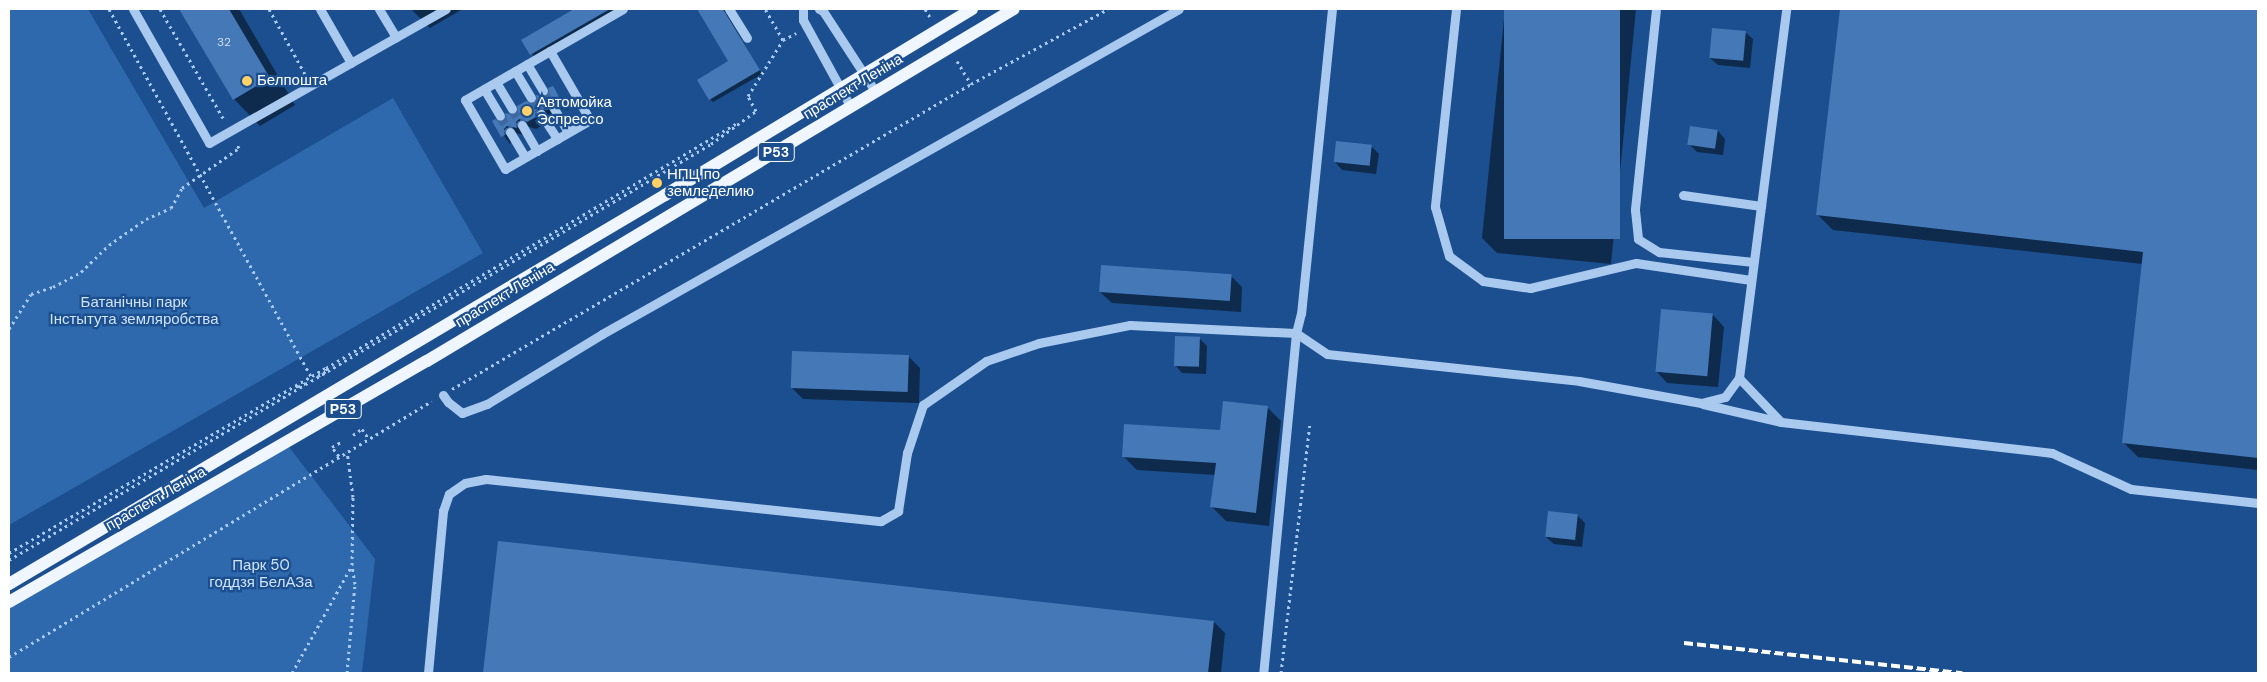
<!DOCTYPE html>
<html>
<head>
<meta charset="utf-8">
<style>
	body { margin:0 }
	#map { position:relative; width:2267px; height:682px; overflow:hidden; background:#1b4f8f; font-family:"DM Sans",sans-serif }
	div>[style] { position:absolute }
	.green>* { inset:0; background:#2e69ad }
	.shadow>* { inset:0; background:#0007 }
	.building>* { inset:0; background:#4478b7; transform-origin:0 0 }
	.minor-tunnel>* { height:9px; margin-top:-4.5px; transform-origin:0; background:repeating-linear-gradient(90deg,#3d69a0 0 9px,transparent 0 13.5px) }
	.path>* { height:3px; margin-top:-1.5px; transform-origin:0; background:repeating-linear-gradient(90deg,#a9c9ee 0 2.5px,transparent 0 6.5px) }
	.minor>* { height:9px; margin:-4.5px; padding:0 4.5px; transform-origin:4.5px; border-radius:4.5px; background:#a9c9ee }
	.major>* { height:12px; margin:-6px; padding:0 6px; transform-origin:6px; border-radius:6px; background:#f0f6ff }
	.rail>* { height:4px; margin-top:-2px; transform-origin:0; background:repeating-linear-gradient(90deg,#fff 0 9px,transparent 0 13px) }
	.dots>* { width:14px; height:14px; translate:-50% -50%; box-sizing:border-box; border:2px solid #1b4f8f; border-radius:50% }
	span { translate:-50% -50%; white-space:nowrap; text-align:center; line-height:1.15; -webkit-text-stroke:4.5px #1b4f8f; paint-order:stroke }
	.number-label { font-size:12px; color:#d0dded }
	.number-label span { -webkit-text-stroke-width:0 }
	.shield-label span { padding:1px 4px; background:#1b4f8f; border:1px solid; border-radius:4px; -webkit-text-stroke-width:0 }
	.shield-label { font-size:14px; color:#fff; font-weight:700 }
	.poi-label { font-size:15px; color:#fff }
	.left { translate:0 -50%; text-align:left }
	.street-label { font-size:15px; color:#fff }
	.park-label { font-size:15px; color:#cfe3fa }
	.frame { position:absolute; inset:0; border:10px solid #fff; pointer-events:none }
</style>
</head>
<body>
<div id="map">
	<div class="green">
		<div style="clip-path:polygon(9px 9px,88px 9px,204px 208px,393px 98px,483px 253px,9px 525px)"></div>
		<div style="clip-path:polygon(286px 443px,375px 559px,362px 673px,9px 673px,9px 608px)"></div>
	</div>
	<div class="shadow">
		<div style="clip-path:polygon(180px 9px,239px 9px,295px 105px,260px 126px,234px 99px)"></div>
		<div style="clip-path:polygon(411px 9px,460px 9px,461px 10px,430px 28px)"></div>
		<div style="clip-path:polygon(576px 9px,619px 9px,535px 58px,523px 40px)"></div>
		<div style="clip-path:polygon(699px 9px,724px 9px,762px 74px,713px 102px,710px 99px,730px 62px)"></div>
		<div style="clip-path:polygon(1505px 9px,1636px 9px,1611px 264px,1497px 253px,1482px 238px)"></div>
		<div style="clip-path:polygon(1841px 9px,2258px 9px,2258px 470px,2138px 457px,2123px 442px,2143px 264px,1833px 230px,1818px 215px)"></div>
		<div style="clip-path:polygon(1745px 32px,1753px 39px,1750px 68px,1718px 65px,1710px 58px)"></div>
		<div style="clip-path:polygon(552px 87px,569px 110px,558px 108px,555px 117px,546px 115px,542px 119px,543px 125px,536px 129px,527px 126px,524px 135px,515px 133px,510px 144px,493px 121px,503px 123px,546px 98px)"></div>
		<div style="clip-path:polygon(1718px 131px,1725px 139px,1723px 155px,1697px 152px,1689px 144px)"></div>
		<div style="clip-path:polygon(1371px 146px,1379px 154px,1376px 174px,1342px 170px,1335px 162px)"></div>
		<div style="clip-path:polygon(1231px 276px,1242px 287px,1241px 312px,1112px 303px,1100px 292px)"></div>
		<div style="clip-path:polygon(1713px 315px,1724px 327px,1718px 387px,1667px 383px,1656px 371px)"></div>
		<div style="clip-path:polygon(1199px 338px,1207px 346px,1206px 374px,1182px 373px,1175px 365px)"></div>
		<div style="clip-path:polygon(909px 357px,920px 368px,919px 403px,803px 399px,792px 388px)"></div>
		<div style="clip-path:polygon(1268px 408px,1281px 421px,1269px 526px,1226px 521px,1212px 507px,1216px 475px,1137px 470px,1123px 456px,1221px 431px)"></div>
		<div style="clip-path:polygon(1577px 515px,1585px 523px,1582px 547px,1554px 544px,1546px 537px)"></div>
		<div style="clip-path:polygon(499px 542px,1214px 622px,1225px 633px,1221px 673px,485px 673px)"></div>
	</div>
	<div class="building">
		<div style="clip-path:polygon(179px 9px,229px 9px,270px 78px,233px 100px)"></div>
		<div style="clip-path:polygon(574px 9px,610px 9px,530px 55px,521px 40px)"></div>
		<div style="clip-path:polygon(697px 9px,723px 9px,760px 70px,709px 100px,697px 80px,728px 61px)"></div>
		<div style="left:1504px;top:9px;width:116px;height:230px"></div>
		<div style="clip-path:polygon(1840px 9px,2258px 9px,2258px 458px,2122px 443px,2143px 252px,1816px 215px)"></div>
		<div style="left:1712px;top:28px;width:34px;height:30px;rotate:5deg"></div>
		<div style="clip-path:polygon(553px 86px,562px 102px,559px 104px,550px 101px,547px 104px,548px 110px,538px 109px,535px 112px,536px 117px,527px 122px,519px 119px,516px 122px,517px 128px,507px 126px,504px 129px,505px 135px,501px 137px,492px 121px,495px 119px,503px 122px,506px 119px,505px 113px,515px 115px,518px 112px,517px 106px,526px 101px,534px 104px,537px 101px,536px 95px,546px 97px,549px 94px,548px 88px)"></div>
		<div style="left:1690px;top:126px;width:28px;height:19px;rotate:8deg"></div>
		<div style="left:1336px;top:141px;width:36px;height:21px;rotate:6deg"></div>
		<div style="left:1101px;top:265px;width:131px;height:27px;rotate:4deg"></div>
		<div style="left:1661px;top:309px;width:52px;height:63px;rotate:5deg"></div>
		<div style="left:1175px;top:336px;width:25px;height:30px;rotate:2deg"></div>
		<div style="left:792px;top:351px;width:117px;height:37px;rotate:2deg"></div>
		<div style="clip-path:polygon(1223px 401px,1268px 406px,1256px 513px,1210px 507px,1216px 463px,1122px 457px,1124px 424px,1220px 430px)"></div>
		<div style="left:1548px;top:511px;width:30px;height:26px;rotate:6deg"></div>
		<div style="clip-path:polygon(498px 541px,1214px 621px,1208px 673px,483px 673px)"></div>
	</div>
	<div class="minor-tunnel">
		<div style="left:543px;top:91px;width:19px;rotate:58deg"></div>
		<div style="left:531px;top:98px;width:19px;rotate:58deg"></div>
		<div style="left:512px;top:109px;width:19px;rotate:58deg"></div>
		<div style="left:500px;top:116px;width:19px;rotate:58deg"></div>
	</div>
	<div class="path">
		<div style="left:109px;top:9px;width:419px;rotate:61.2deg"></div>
		<div style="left:160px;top:9px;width:128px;rotate:60deg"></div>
		<div style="left:269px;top:9px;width:74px;rotate:61deg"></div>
		<div style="left:925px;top:9px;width:9px;rotate:58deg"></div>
		<div style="left:783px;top:40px;width:15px;rotate:-28deg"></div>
		<div style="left:957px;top:61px;width:27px;rotate:59deg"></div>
		<div style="left:756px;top:111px;width:17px;rotate:-118deg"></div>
		<div style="left:748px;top:96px;width:66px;rotate:-58deg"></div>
		<div style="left:783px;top:40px;width:36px;rotate:-120deg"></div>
		<div style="left:9px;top:329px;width:41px;rotate:-57.8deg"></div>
		<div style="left:31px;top:294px;width:23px;rotate:-18deg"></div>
		<div style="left:53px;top:287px;width:32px;rotate:-28deg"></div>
		<div style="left:81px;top:272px;width:39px;rotate:-44deg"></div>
		<div style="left:109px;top:245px;width:45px;rotate:-35.1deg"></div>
		<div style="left:146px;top:219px;width:27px;rotate:-24deg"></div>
		<div style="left:171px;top:208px;width:23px;rotate:-61deg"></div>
		<div style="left:182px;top:188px;width:70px;rotate:-35.1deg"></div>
		<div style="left:239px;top:148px;width:6px;rotate:-121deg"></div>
		<div style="left:318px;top:376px;width:12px;rotate:-31deg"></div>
		<div style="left:328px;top:370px;width:3px;rotate:-135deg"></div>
		<div style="left:296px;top:385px;width:3px;rotate:45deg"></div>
		<div style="left:298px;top:387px;width:9px;rotate:-27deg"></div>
		<div style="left:452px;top:389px;width:602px;rotate:-30.44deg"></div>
		<div style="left:971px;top:84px;width:156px;rotate:-28.7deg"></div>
		<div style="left:353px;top:435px;width:11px;rotate:-34deg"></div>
		<div style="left:362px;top:429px;width:12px;rotate:55deg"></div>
		<div style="left:339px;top:456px;width:11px;rotate:-128deg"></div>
		<div style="left:332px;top:447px;width:10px;rotate:-29deg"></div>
		<div style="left:9px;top:553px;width:367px;rotate:-30.3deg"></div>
		<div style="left:326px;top:368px;width:480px;rotate:-30.8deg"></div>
		<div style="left:9px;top:560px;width:816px;rotate:-30.65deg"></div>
		<div style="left:711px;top:144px;width:56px;rotate:-36.3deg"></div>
		<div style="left:9px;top:657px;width:494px;rotate:-31.2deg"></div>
		<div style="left:292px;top:673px;width:124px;rotate:-60.9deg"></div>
		<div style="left:352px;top:565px;width:68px;rotate:-89.2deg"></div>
		<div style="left:353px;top:497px;width:46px;rotate:-97.4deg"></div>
		<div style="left:347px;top:673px;width:89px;rotate:-84.9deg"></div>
		<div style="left:355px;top:584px;width:19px;rotate:-99deg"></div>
		<div style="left:1281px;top:673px;width:251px;rotate:-83.4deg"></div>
	</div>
	<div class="minor">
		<div style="left:133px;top:9px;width:154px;rotate:60.4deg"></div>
		<div style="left:209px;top:143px;width:272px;rotate:-29.5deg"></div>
		<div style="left:320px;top:9px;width:62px;rotate:60.1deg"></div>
		<div style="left:379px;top:9px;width:33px;rotate:59deg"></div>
		<div style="left:729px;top:9px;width:34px;rotate:58deg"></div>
		<div style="left:803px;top:9px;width:11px;rotate:90deg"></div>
		<div style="left:803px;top:20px;width:98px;rotate:61.3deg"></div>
		<div style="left:819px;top:9px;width:4px;rotate:27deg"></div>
		<div style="left:823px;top:11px;width:95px;rotate:57deg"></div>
		<div style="left:1332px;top:9px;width:306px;rotate:95.8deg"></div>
		<div style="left:1301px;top:313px;width:21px;rotate:104deg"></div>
		<div style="left:1296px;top:333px;width:37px;rotate:34deg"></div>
		<div style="left:1327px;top:354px;width:253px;rotate:6.1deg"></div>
		<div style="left:1579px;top:381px;width:124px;rotate:10.2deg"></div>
		<div style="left:1701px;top:403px;width:25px;rotate:-14deg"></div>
		<div style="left:1725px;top:397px;width:24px;rotate:-54deg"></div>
		<div style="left:1739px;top:378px;width:372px;rotate:-82.7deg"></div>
		<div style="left:1456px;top:9px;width:199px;rotate:96.1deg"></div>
		<div style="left:1435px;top:207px;width:51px;rotate:74.1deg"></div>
		<div style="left:1449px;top:256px;width:42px;rotate:36.3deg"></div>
		<div style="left:1483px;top:281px;width:48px;rotate:8.5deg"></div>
		<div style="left:1530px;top:288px;width:109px;rotate:-13.3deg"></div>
		<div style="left:1636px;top:263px;width:116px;rotate:8.4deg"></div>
		<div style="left:1656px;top:9px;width:202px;rotate:96deg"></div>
		<div style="left:1635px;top:210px;width:29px;rotate:84deg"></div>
		<div style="left:1638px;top:239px;width:25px;rotate:32deg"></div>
		<div style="left:1659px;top:252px;width:95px;rotate:6.1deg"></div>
		<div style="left:550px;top:51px;width:80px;rotate:59.9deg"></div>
		<div style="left:590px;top:120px;width:98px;rotate:150deg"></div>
		<div style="left:505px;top:169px;width:80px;rotate:-120.1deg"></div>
		<div style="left:465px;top:100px;width:98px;rotate:-30deg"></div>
		<div style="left:550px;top:51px;width:84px;rotate:-29.9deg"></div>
		<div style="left:527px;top:64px;width:31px;rotate:59deg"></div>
		<div style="left:515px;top:71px;width:31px;rotate:59deg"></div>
		<div style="left:496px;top:82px;width:31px;rotate:59deg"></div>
		<div style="left:484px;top:89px;width:31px;rotate:59deg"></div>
		<div style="left:553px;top:107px;width:29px;rotate:59deg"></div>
		<div style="left:541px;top:114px;width:30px;rotate:57deg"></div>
		<div style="left:522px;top:125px;width:30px;rotate:60deg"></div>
		<div style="left:510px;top:132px;width:29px;rotate:59deg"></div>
		<div style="left:1683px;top:195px;width:79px;rotate:8deg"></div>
		<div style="left:1739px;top:378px;width:59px;rotate:46.4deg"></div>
		<div style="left:443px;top:395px;width:9px;rotate:54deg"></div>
		<div style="left:448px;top:402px;width:18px;rotate:38deg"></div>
		<div style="left:462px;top:413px;width:27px;rotate:-20deg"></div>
		<div style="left:487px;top:404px;width:135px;rotate:-31.3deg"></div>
		<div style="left:602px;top:334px;width:662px;rotate:-29.39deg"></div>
		<div style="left:1703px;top:404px;width:80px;rotate:13deg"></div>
		<div style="left:1781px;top:422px;width:273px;rotate:6.5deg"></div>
		<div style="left:2052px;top:453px;width:87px;rotate:24.5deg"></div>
		<div style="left:2131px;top:489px;width:128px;rotate:6.3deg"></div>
		<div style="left:428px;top:673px;width:163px;rotate:-84.7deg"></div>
		<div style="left:443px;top:511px;width:18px;rotate:-71deg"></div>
		<div style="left:449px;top:494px;width:19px;rotate:-35deg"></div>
		<div style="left:465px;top:483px;width:21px;rotate:-11deg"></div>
		<div style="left:486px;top:479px;width:397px;rotate:6.1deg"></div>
		<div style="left:881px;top:521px;width:20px;rotate:-30deg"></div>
		<div style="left:898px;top:511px;width:59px;rotate:-81.2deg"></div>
		<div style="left:907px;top:453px;width:51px;rotate:-71.6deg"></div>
		<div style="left:923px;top:405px;width:77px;rotate:-34.9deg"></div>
		<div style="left:986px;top:361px;width:56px;rotate:-18.8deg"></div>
		<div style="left:1039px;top:343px;width:93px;rotate:-11.2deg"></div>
		<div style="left:1130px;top:325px;width:166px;rotate:2.8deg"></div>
		<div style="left:1296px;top:333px;width:342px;rotate:95.5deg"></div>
	</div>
	<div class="major">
		<div style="left:9px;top:584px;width:763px;rotate:-30.67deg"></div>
		<div style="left:665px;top:195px;width:359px;rotate:-31.2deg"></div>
		<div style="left:9px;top:602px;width:482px;rotate:-30deg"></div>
		<div style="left:427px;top:361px;width:684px;rotate:-30.95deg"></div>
	</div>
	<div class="rail">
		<div style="left:1684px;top:643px;width:280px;rotate:6.2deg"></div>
	</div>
	<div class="dots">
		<div style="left:247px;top:81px;background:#ffd166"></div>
		<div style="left:527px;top:111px;background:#ffd166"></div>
		<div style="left:657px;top:183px;background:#ffd166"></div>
	</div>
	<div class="number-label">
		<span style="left:224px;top:43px">32</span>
	</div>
	<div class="shield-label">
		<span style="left:776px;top:152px">Р53</span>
		<span style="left:343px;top:409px">Р53</span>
	</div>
	<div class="poi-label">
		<span class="left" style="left:257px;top:81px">Белпошта</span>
		<span class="left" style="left:537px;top:111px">Автомойка<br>Эспрессо</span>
		<span class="left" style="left:667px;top:183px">НПЦ по<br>земледелию</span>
	</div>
	<div class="street-label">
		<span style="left:853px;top:87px;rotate:-31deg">праспект Леніна</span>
		<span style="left:505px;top:295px;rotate:-31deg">праспект Леніна</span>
		<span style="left:156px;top:499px;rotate:-30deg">праспект Леніна</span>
	</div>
	<div class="park-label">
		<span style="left:134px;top:311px">Батанічны парк<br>Інстытута земляробства</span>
		<span style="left:261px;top:574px">Парк 50<br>годдзя БелАЗа</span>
	</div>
	<div class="frame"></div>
</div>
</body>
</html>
